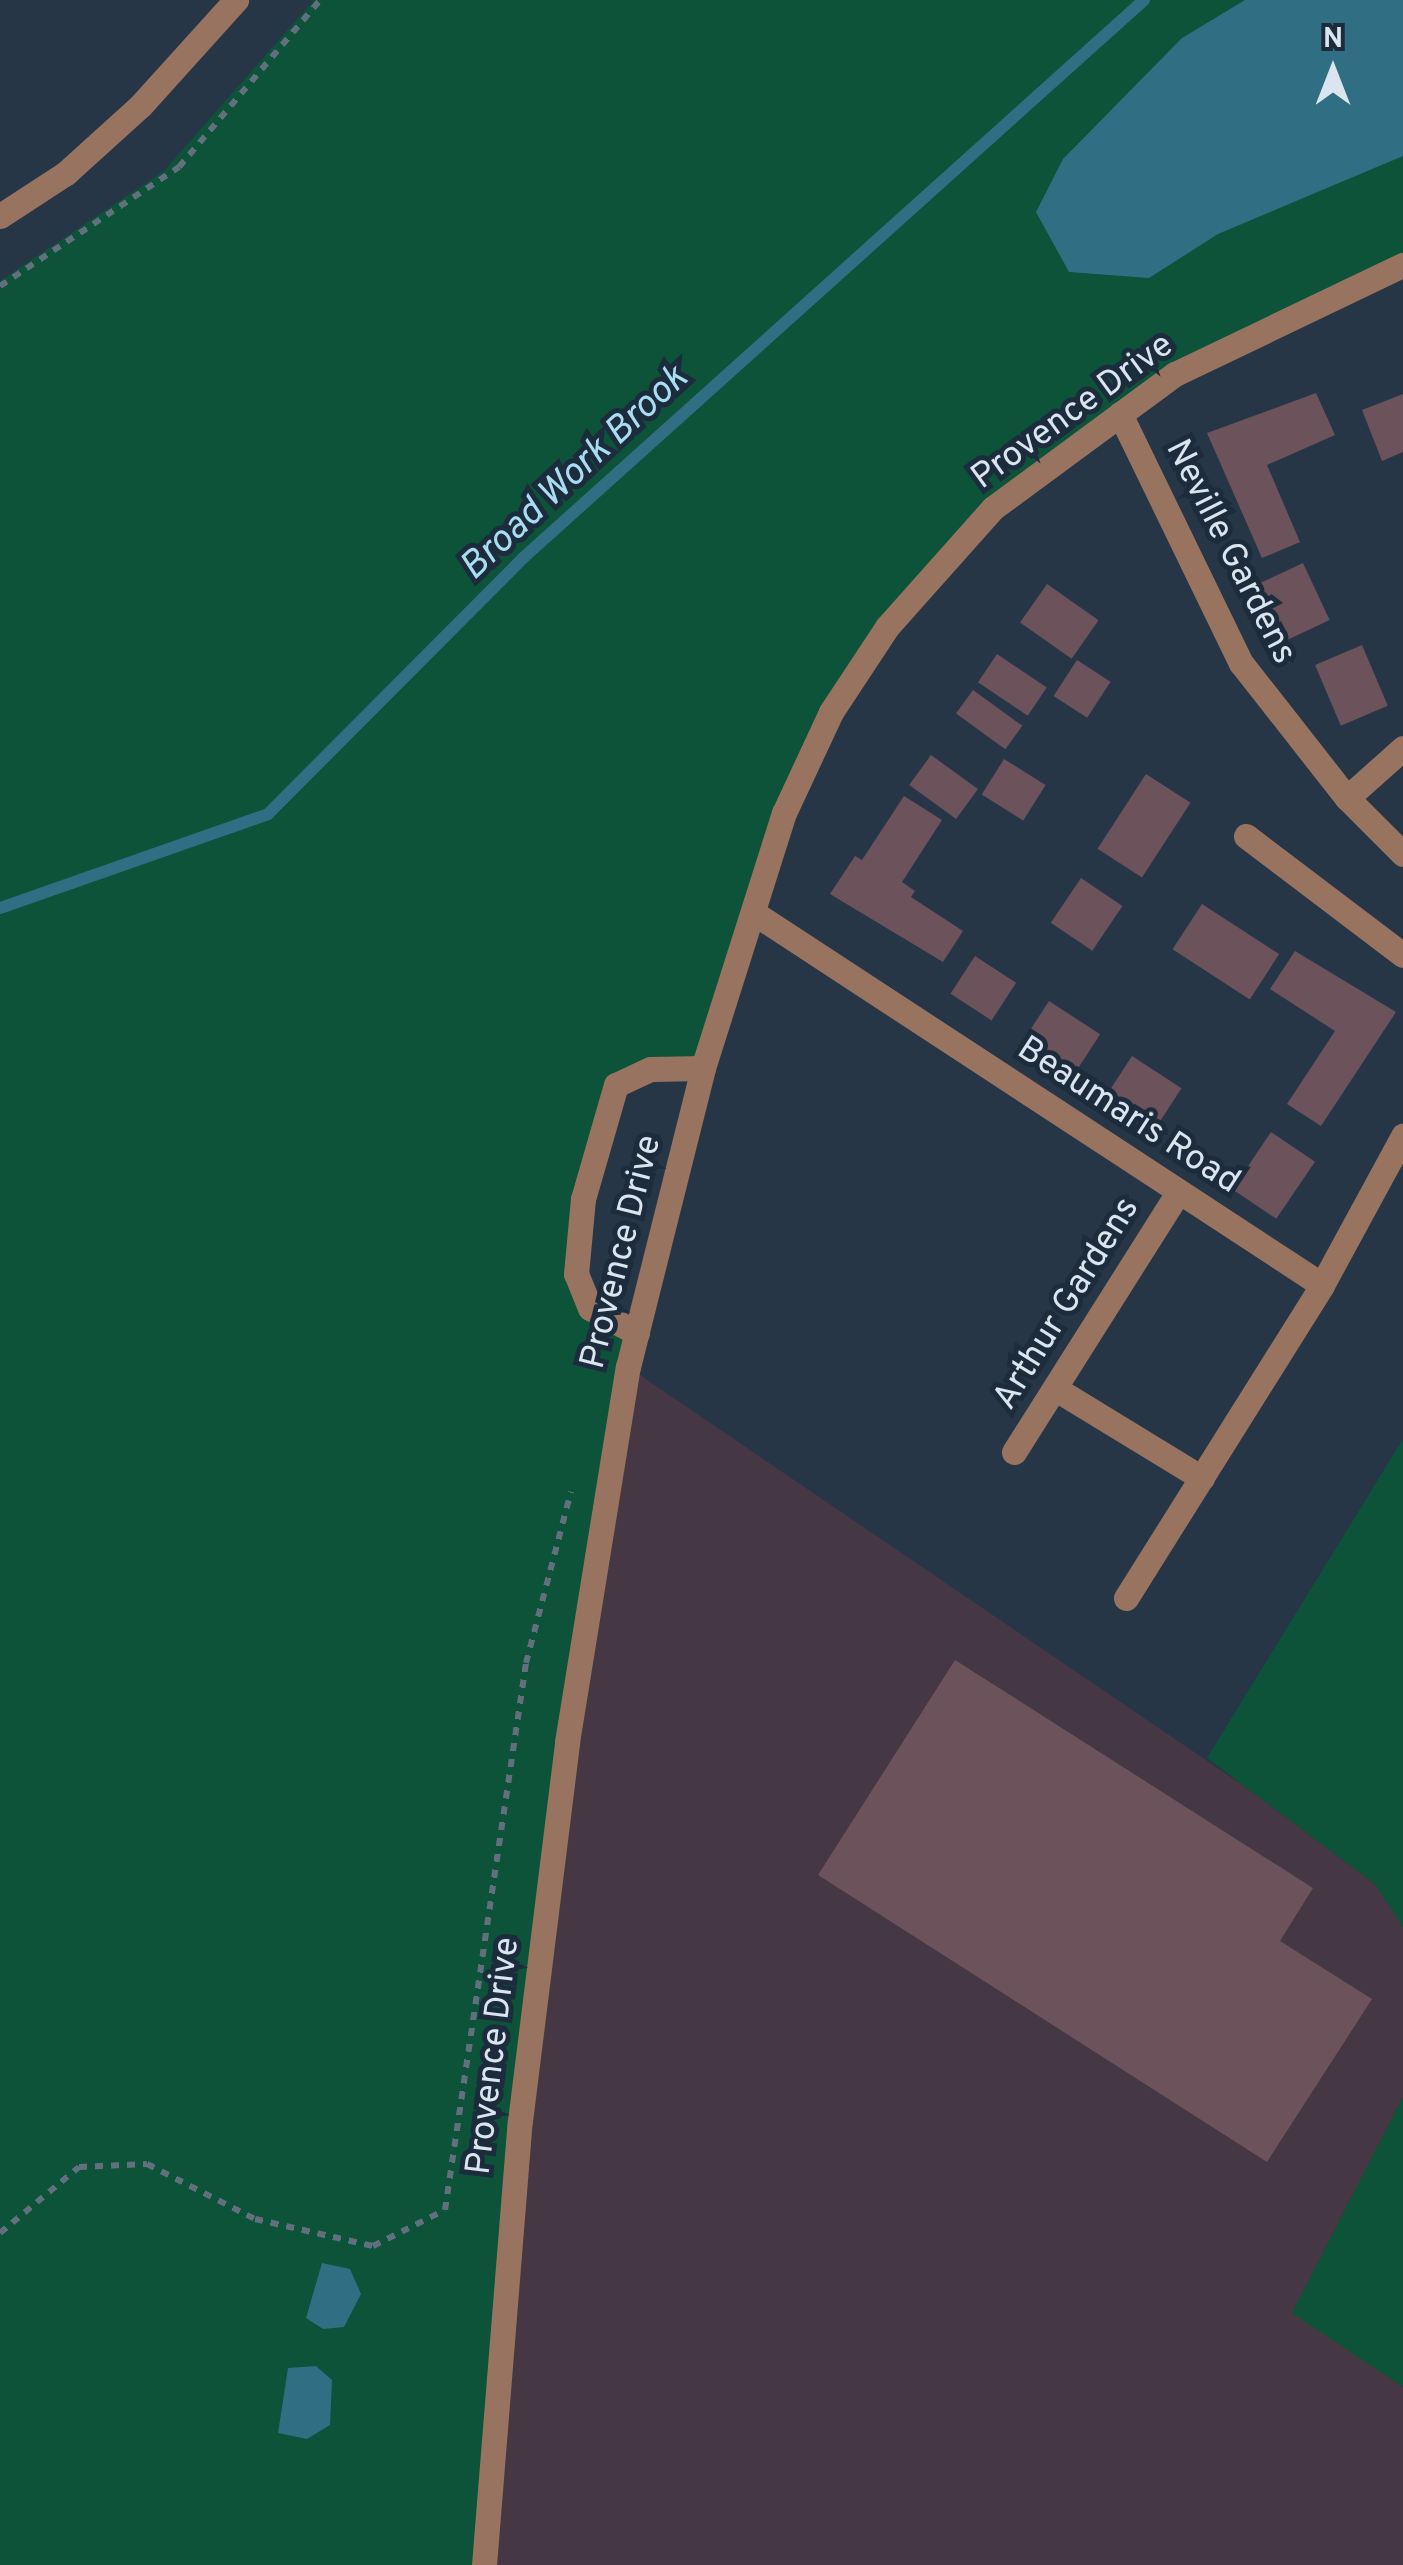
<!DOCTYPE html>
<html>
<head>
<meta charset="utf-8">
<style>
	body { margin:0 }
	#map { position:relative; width:1403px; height:2565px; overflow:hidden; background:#273647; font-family:Overpass,sans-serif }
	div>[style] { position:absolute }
	.industrial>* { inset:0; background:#463744 }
	.green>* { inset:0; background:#0c5339 }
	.water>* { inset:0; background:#306e84 }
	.stream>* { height:12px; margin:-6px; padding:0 6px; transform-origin:6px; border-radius:6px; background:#306e84 }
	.building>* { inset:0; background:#6b525b; transform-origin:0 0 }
	.path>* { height:6px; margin-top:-3px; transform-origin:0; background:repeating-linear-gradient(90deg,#62707e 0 8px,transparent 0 16px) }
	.minor>* { height:25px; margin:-12.5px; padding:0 12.5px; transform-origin:12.5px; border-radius:12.5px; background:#987460 }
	span { translate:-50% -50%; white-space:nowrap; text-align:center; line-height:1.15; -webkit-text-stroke:10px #1d2c3c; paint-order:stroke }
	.street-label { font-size:35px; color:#dbe5ef }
	.water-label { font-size:38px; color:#a9ddf2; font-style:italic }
	.north { position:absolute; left:1283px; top:20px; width:100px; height:100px; -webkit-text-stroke:8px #1d2c3c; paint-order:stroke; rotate:0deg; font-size:28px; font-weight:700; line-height:40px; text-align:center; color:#dbe5ef }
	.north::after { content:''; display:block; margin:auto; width:35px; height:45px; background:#dbe5ef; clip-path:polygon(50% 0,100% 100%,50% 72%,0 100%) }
</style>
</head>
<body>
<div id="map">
	<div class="industrial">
		<div style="clip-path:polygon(628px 1367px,1247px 1788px,1375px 1884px,1403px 1927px,1403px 2097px,1293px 2312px,1403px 2387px,1403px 2565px,485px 2565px,507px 2256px)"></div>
	</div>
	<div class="green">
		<div style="clip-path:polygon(314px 0,1403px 0,1403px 265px,1175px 374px,993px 508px,831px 712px,703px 1068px,616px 1085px,583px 1199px,590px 1308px,637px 1333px,567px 1742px,484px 2565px,0 2565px,0 281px,164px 171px)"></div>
		<div style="clip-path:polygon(1403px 1439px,1403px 1927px,1375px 1884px,1207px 1758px)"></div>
		<div style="clip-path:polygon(1403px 2097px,1403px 2387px,1292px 2313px)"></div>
	</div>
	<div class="water">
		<div style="clip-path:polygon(1245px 0,1403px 0,1403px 156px,1218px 234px,1149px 278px,1069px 272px,1036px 212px,1063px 159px,1182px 38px)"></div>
		<div style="clip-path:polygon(322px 2263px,350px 2269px,361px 2294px,344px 2327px,323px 2329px,306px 2318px)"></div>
		<div style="clip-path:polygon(316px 2366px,332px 2380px,330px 2425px,307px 2439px,278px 2433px,288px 2368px)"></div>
	</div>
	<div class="stream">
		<div style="left:0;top:908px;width:284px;rotate:-19.3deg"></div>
		<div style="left:268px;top:814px;width:361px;rotate:-45.1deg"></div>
		<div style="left:523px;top:558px;width:835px;rotate:-41.94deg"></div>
	</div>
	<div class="building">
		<div style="clip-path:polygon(1316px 393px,1335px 435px,1267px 465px,1300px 542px,1262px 558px,1207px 433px)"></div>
		<div style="clip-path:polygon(1403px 394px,1403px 452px,1382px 461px,1362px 410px)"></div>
		<div style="left:1303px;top:563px;width:63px;height:51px;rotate:65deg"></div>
		<div style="left:1047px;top:584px;width:63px;height:47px;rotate:35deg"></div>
		<div style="left:1362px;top:645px;width:66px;height:51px;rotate:67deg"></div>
		<div style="left:997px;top:654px;width:60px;height:34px;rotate:34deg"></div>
		<div style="left:1077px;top:660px;width:40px;height:43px;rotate:33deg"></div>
		<div style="left:973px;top:690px;width:61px;height:29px;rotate:36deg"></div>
		<div style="left:931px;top:755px;width:58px;height:37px;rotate:36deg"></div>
		<div style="left:1004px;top:759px;width:49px;height:42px;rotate:32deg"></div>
		<div style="left:1146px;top:774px;width:53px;height:89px;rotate:33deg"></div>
		<div style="clip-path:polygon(904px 796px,942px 820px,902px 882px,915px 891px,911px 897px,963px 931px,943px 962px,830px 894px,855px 856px,862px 860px)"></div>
		<div style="left:1081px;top:878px;width:50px;height:54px;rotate:34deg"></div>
		<div style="left:1202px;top:904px;width:92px;height:54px;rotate:33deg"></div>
		<div style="clip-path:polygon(1295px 951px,1396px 1012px,1321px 1126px,1287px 1104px,1335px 1031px,1270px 989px)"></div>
		<div style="left:975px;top:956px;width:49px;height:45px;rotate:33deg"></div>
		<div style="left:1049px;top:1001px;width:61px;height:54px;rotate:33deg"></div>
		<div style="left:1132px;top:1056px;width:59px;height:54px;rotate:33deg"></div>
		<div style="left:1271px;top:1132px;width:53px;height:69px;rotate:34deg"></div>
		<div style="clip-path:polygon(955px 1660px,1313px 1888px,1280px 1941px,1372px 1999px,1267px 2162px,818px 1875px)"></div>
	</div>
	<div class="path">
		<div style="left:0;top:286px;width:215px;rotate:-33.6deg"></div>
		<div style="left:179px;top:167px;width:219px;rotate:-49.8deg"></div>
		<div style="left:0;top:2233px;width:103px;rotate:-39.9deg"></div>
		<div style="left:79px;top:2167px;width:68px;rotate:-2.5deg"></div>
		<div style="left:147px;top:2164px;width:121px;rotate:27deg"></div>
		<div style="left:255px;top:2219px;width:121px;rotate:12.9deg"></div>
		<div style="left:373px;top:2246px;width:80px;rotate:-26.6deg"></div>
		<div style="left:445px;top:2210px;width:553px;rotate:-81.58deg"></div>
		<div style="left:526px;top:1663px;width:177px;rotate:-75.3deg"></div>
	</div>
	<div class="minor">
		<div style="left:0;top:216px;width:79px;rotate:-33.1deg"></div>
		<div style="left:66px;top:173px;width:101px;rotate:-42.2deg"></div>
		<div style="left:141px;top:105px;width:142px;rotate:-47.9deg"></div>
		<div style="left:1120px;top:414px;width:277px;rotate:64.1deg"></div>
		<div style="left:1241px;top:663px;width:172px;rotate:51.9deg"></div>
		<div style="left:1347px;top:798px;width:79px;rotate:45deg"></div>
		<div style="left:1347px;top:798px;width:75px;rotate:-41.8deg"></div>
		<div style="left:1246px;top:836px;width:197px;rotate:37.2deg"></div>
		<div style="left:754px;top:913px;width:679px;rotate:33.22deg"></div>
		<div style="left:1322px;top:1285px;width:170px;rotate:-61.5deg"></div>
		<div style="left:637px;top:1333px;width:53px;rotate:-152deg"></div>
		<div style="left:590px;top:1308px;width:37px;rotate:-112deg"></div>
		<div style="left:576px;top:1274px;width:75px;rotate:-84.7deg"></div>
		<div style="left:583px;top:1199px;width:119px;rotate:-73.9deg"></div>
		<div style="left:616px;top:1085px;width:38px;rotate:-25deg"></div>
		<div style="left:651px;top:1069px;width:52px;rotate:-1.1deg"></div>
		<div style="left:1056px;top:1389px;width:171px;rotate:31.4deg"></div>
		<div style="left:1014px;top:1452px;width:307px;rotate:-57.7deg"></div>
		<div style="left:1126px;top:1598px;width:369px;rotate:-57.9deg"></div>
		<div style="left:484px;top:2565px;width:445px;rotate:-85.4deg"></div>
		<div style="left:520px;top:2121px;width:382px;rotate:-82.9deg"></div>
		<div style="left:567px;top:1742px;width:380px;rotate:-80.8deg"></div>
		<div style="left:628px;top:1367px;width:308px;rotate:-75.9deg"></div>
		<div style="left:703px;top:1068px;width:268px;rotate:-72.4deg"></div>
		<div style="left:784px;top:813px;width:111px;rotate:-65deg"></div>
		<div style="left:831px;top:712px;width:102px;rotate:-56.6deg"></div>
		<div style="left:887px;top:627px;width:159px;rotate:-48.3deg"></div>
		<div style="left:993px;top:508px;width:226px;rotate:-36.4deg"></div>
		<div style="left:1175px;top:374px;width:253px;rotate:-25.6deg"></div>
	</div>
	<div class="street-label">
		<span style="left:1073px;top:412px;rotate:-36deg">Provence Drive</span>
		<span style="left:1230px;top:552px;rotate:63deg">Neville Gardens</span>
		<span style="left:1128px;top:1116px;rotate:33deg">Beaumaris Road</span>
		<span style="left:622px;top:1252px;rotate:-76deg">Provence Drive</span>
		<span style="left:1067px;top:1304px;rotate:-58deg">Arthur Gardens</span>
		<span style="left:494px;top:2056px;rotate:-83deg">Provence Drive</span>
	</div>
	<div class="water-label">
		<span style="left:575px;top:474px;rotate:-43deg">Broad Work Brook</span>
	</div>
	<div class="north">N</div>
</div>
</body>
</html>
